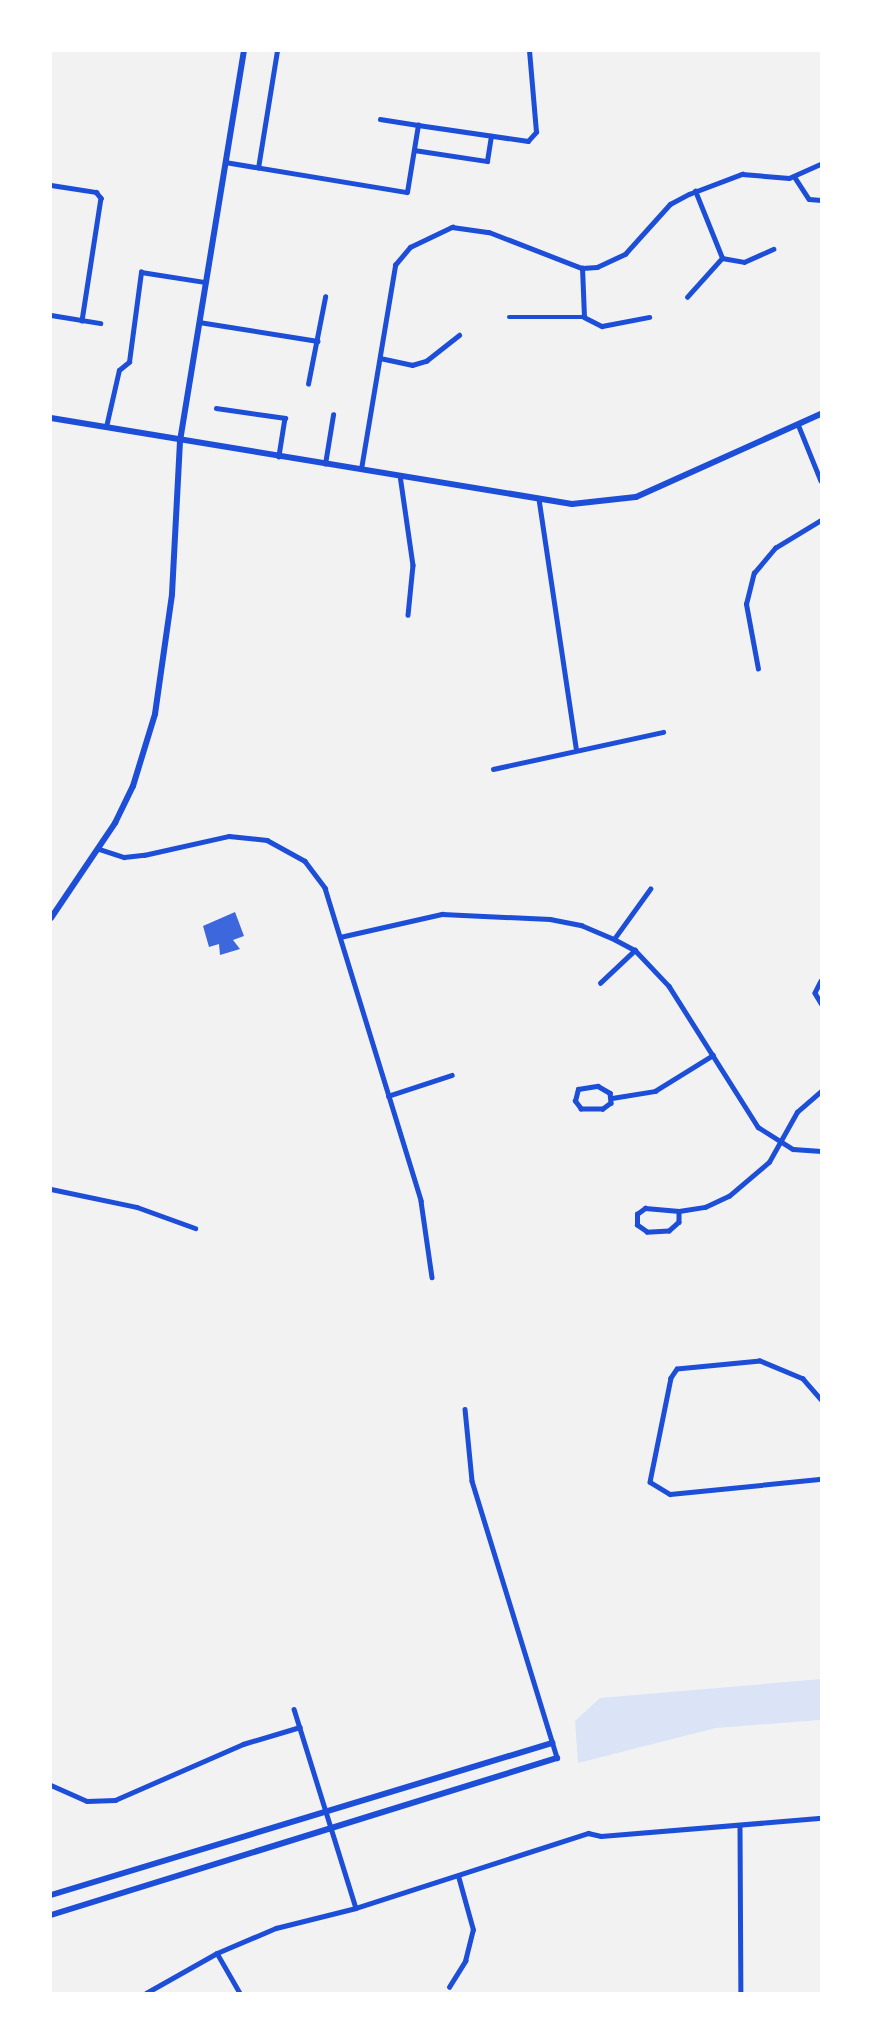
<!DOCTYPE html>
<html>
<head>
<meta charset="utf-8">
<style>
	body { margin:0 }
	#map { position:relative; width:872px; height:2044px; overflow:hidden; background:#f2f2f2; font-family:"Varela Round",sans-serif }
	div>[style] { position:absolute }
	.green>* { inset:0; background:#dbe4f7 }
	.building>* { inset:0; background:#3d67dc }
	.minor>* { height:4.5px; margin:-2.25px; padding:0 2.25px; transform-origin:2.25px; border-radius:2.25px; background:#1d4ed8 }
	.tertiary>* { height:6px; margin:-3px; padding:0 3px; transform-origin:3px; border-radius:3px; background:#1d4ed8 }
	span { translate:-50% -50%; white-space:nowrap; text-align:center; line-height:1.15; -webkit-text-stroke:7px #fff; paint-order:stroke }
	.frame { position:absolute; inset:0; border:52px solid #fff; pointer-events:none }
</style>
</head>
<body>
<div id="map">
	<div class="green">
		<div style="clip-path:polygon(821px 1679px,821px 1720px,716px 1728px,578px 1763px,575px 1721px,600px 1698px)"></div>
	</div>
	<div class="building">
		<div style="clip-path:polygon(235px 912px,244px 936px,233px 940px,240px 949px,220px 955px,219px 944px,209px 947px,203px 926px)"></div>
	</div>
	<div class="minor">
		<div style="left:380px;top:119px;width:38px;rotate:9deg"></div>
		<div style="left:414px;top:150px;width:74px;rotate:8.6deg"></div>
		<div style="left:487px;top:161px;width:25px;rotate:-81deg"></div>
		<div style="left:225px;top:162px;width:184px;rotate:9.4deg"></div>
		<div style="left:407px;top:192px;width:68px;rotate:-80.7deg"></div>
		<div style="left:418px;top:125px;width:111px;rotate:8.3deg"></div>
		<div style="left:528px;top:141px;width:12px;rotate:-48deg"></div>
		<div style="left:536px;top:132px;width:81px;rotate:-94.9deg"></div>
		<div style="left:258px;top:168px;width:119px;rotate:-80.8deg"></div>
		<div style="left:794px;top:176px;width:27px;rotate:57deg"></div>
		<div style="left:809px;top:199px;width:12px;rotate:5deg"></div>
		<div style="left:51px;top:185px;width:46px;rotate:8.8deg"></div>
		<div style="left:96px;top:192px;width:8px;rotate:50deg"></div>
		<div style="left:101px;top:198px;width:124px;rotate:98.8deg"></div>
		<div style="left:722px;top:258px;width:22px;rotate:10deg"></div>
		<div style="left:744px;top:262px;width:32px;rotate:-24deg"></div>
		<div style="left:687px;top:297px;width:52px;rotate:-48.1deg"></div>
		<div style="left:722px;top:258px;width:72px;rotate:-111.9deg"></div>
		<div style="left:51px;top:315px;width:50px;rotate:9.3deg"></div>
		<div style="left:509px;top:317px;width:75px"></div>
		<div style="left:584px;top:317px;width:49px;rotate:-92.3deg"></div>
		<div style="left:584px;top:317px;width:20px;rotate:27deg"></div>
		<div style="left:602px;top:326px;width:48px;rotate:-10.8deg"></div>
		<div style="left:199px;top:322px;width:120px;rotate:9.1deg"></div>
		<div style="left:380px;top:358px;width:33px;rotate:12deg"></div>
		<div style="left:412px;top:365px;width:15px;rotate:-16deg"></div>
		<div style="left:426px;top:361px;width:42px;rotate:-38.2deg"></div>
		<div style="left:308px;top:384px;width:89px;rotate:-78.9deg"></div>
		<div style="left:216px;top:408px;width:70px;rotate:8.2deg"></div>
		<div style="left:285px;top:418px;width:39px;rotate:99deg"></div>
		<div style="left:798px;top:424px;width:61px;rotate:68deg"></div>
		<div style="left:106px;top:427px;width:58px;rotate:-77.2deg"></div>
		<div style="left:119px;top:370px;width:13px;rotate:-39deg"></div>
		<div style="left:129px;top:362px;width:91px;rotate:-82.4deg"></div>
		<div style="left:141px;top:272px;width:65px;rotate:8.9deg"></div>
		<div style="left:325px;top:464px;width:50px;rotate:-80.7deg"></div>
		<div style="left:361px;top:469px;width:207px;rotate:-80.5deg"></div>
		<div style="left:395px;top:265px;width:23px;rotate:-50deg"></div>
		<div style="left:410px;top:247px;width:47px;rotate:-25.5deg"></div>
		<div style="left:452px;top:227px;width:37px;rotate:8deg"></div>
		<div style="left:489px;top:232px;width:100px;rotate:21.2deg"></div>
		<div style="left:582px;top:268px;width:15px;rotate:-4deg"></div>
		<div style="left:597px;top:267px;width:31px;rotate:-25deg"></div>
		<div style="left:625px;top:254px;width:67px;rotate:-48deg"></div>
		<div style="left:670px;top:204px;width:21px;rotate:-28deg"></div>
		<div style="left:689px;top:194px;width:57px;rotate:-20.7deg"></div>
		<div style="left:742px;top:174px;width:47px;rotate:4.9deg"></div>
		<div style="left:789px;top:178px;width:35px;rotate:-24deg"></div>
		<div style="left:400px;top:475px;width:91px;rotate:81.8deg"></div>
		<div style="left:413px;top:565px;width:50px;rotate:95.7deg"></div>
		<div style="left:539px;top:499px;width:251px;rotate:81.5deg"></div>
		<div style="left:758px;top:669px;width:66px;rotate:-100.5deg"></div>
		<div style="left:746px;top:604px;width:32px;rotate:-76deg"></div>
		<div style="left:754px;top:573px;width:33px;rotate:-50deg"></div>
		<div style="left:775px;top:548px;width:54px;rotate:-31.3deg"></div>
		<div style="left:493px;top:769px;width:174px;rotate:-12.3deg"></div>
		<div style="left:99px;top:849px;width:26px;rotate:18deg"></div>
		<div style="left:124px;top:857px;width:20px;rotate:-6deg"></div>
		<div style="left:144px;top:855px;width:87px;rotate:-12.6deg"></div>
		<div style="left:229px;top:836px;width:38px;rotate:6deg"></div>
		<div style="left:267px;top:840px;width:43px;rotate:28.9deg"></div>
		<div style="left:305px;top:861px;width:34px;rotate:53deg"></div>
		<div style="left:325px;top:888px;width:327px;rotate:72.9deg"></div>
		<div style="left:421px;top:1201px;width:77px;rotate:81.8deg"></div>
		<div style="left:340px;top:937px;width:105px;rotate:-12.7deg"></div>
		<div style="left:442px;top:914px;width:108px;rotate:2.7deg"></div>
		<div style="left:550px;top:919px;width:32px;rotate:11deg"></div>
		<div style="left:581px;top:925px;width:36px;rotate:23deg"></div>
		<div style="left:614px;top:939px;width:24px;rotate:28deg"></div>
		<div style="left:635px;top:950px;width:50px;rotate:46.6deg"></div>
		<div style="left:669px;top:986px;width:167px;rotate:57.7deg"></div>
		<div style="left:758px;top:1127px;width:41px;rotate:32.2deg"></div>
		<div style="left:793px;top:1149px;width:28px;rotate:4deg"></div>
		<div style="left:614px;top:939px;width:62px;rotate:-54.2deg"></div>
		<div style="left:821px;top:981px;width:13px;rotate:117deg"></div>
		<div style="left:815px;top:993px;width:12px;rotate:59deg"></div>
		<div style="left:600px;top:983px;width:48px;rotate:-43.3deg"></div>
		<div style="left:598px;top:1086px;width:14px;rotate:30deg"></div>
		<div style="left:610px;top:1093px;width:10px;rotate:84deg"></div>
		<div style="left:611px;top:1103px;width:10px;rotate:143deg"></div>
		<div style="left:603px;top:1109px;width:22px;rotate:180deg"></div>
		<div style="left:581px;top:1109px;width:10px;rotate:-127deg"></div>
		<div style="left:575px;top:1101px;width:12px;rotate:-76deg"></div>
		<div style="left:578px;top:1089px;width:20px;rotate:-9deg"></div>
		<div style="left:388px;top:1096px;width:67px;rotate:-18.2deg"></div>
		<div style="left:612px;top:1098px;width:44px;rotate:-9.2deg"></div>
		<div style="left:655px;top:1091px;width:68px;rotate:-31.8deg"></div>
		<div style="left:51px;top:1189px;width:88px;rotate:11.8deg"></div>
		<div style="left:137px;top:1207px;width:62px;rotate:19.9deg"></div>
		<div style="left:679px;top:1211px;width:11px;rotate:90deg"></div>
		<div style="left:679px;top:1222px;width:13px;rotate:138deg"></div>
		<div style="left:669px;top:1231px;width:22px;rotate:177deg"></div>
		<div style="left:647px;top:1232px;width:12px;rotate:-145deg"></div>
		<div style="left:637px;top:1225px;width:11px;rotate:-90deg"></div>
		<div style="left:637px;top:1214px;width:10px;rotate:-37deg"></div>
		<div style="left:645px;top:1208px;width:34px;rotate:5deg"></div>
		<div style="left:679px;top:1211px;width:26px;rotate:-9deg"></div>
		<div style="left:705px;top:1207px;width:26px;rotate:-25deg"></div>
		<div style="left:729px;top:1196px;width:52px;rotate:-40.4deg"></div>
		<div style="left:769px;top:1162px;width:57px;rotate:-60.8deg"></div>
		<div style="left:797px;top:1112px;width:32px;rotate:-41deg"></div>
		<div style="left:821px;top:1400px;width:28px;rotate:-131deg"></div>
		<div style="left:803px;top:1379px;width:47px;rotate:-157.3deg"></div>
		<div style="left:760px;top:1361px;width:83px;rotate:174.5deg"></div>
		<div style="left:677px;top:1369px;width:11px;rotate:124deg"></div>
		<div style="left:671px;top:1378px;width:106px;rotate:101.4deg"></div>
		<div style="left:650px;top:1482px;width:23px;rotate:31deg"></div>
		<div style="left:670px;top:1494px;width:152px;rotate:-5.7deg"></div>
		<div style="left:465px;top:1409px;width:72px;rotate:84.4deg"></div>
		<div style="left:472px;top:1481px;width:290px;rotate:72.9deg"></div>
		<div style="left:294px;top:1709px;width:208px;rotate:72.7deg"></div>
		<div style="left:51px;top:1785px;width:39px;rotate:24deg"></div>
		<div style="left:87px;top:1801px;width:28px;rotate:-2deg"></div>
		<div style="left:115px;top:1800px;width:140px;rotate:-23.6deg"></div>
		<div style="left:243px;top:1744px;width:59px;rotate:-16.6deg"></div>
		<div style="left:740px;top:1825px;width:168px;rotate:89.7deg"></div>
		<div style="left:217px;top:1953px;width:46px;rotate:60.1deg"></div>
		<div style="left:449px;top:1987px;width:31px;rotate:-58deg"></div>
		<div style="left:465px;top:1961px;width:32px;rotate:-76deg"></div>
		<div style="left:473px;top:1930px;width:56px;rotate:-105.5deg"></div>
		<div style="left:146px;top:1993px;width:81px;rotate:-29.4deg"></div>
		<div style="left:217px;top:1953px;width:64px;rotate:-23deg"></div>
		<div style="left:276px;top:1928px;width:82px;rotate:-14deg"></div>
		<div style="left:356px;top:1908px;width:244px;rotate:-17.9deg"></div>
		<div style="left:588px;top:1833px;width:13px;rotate:13deg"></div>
		<div style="left:601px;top:1836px;width:221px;rotate:-4.7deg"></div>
	</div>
	<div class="tertiary">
		<div style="left:51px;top:418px;width:528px;rotate:9.37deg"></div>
		<div style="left:572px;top:504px;width:64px;rotate:-6.2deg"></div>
		<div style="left:636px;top:497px;width:203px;rotate:-24.2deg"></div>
		<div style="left:51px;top:918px;width:115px;rotate:-56deg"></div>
		<div style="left:115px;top:823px;width:41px;rotate:-64.1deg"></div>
		<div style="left:133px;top:786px;width:75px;rotate:-73deg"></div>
		<div style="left:155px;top:714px;width:121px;rotate:-81.9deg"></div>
		<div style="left:172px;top:594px;width:153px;rotate:-87deg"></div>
		<div style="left:180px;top:441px;width:395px;rotate:-80.7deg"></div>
		<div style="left:51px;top:1895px;width:524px;rotate:-16.88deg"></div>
		<div style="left:51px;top:1915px;width:530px;rotate:-17.24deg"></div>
	</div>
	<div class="frame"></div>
</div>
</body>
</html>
